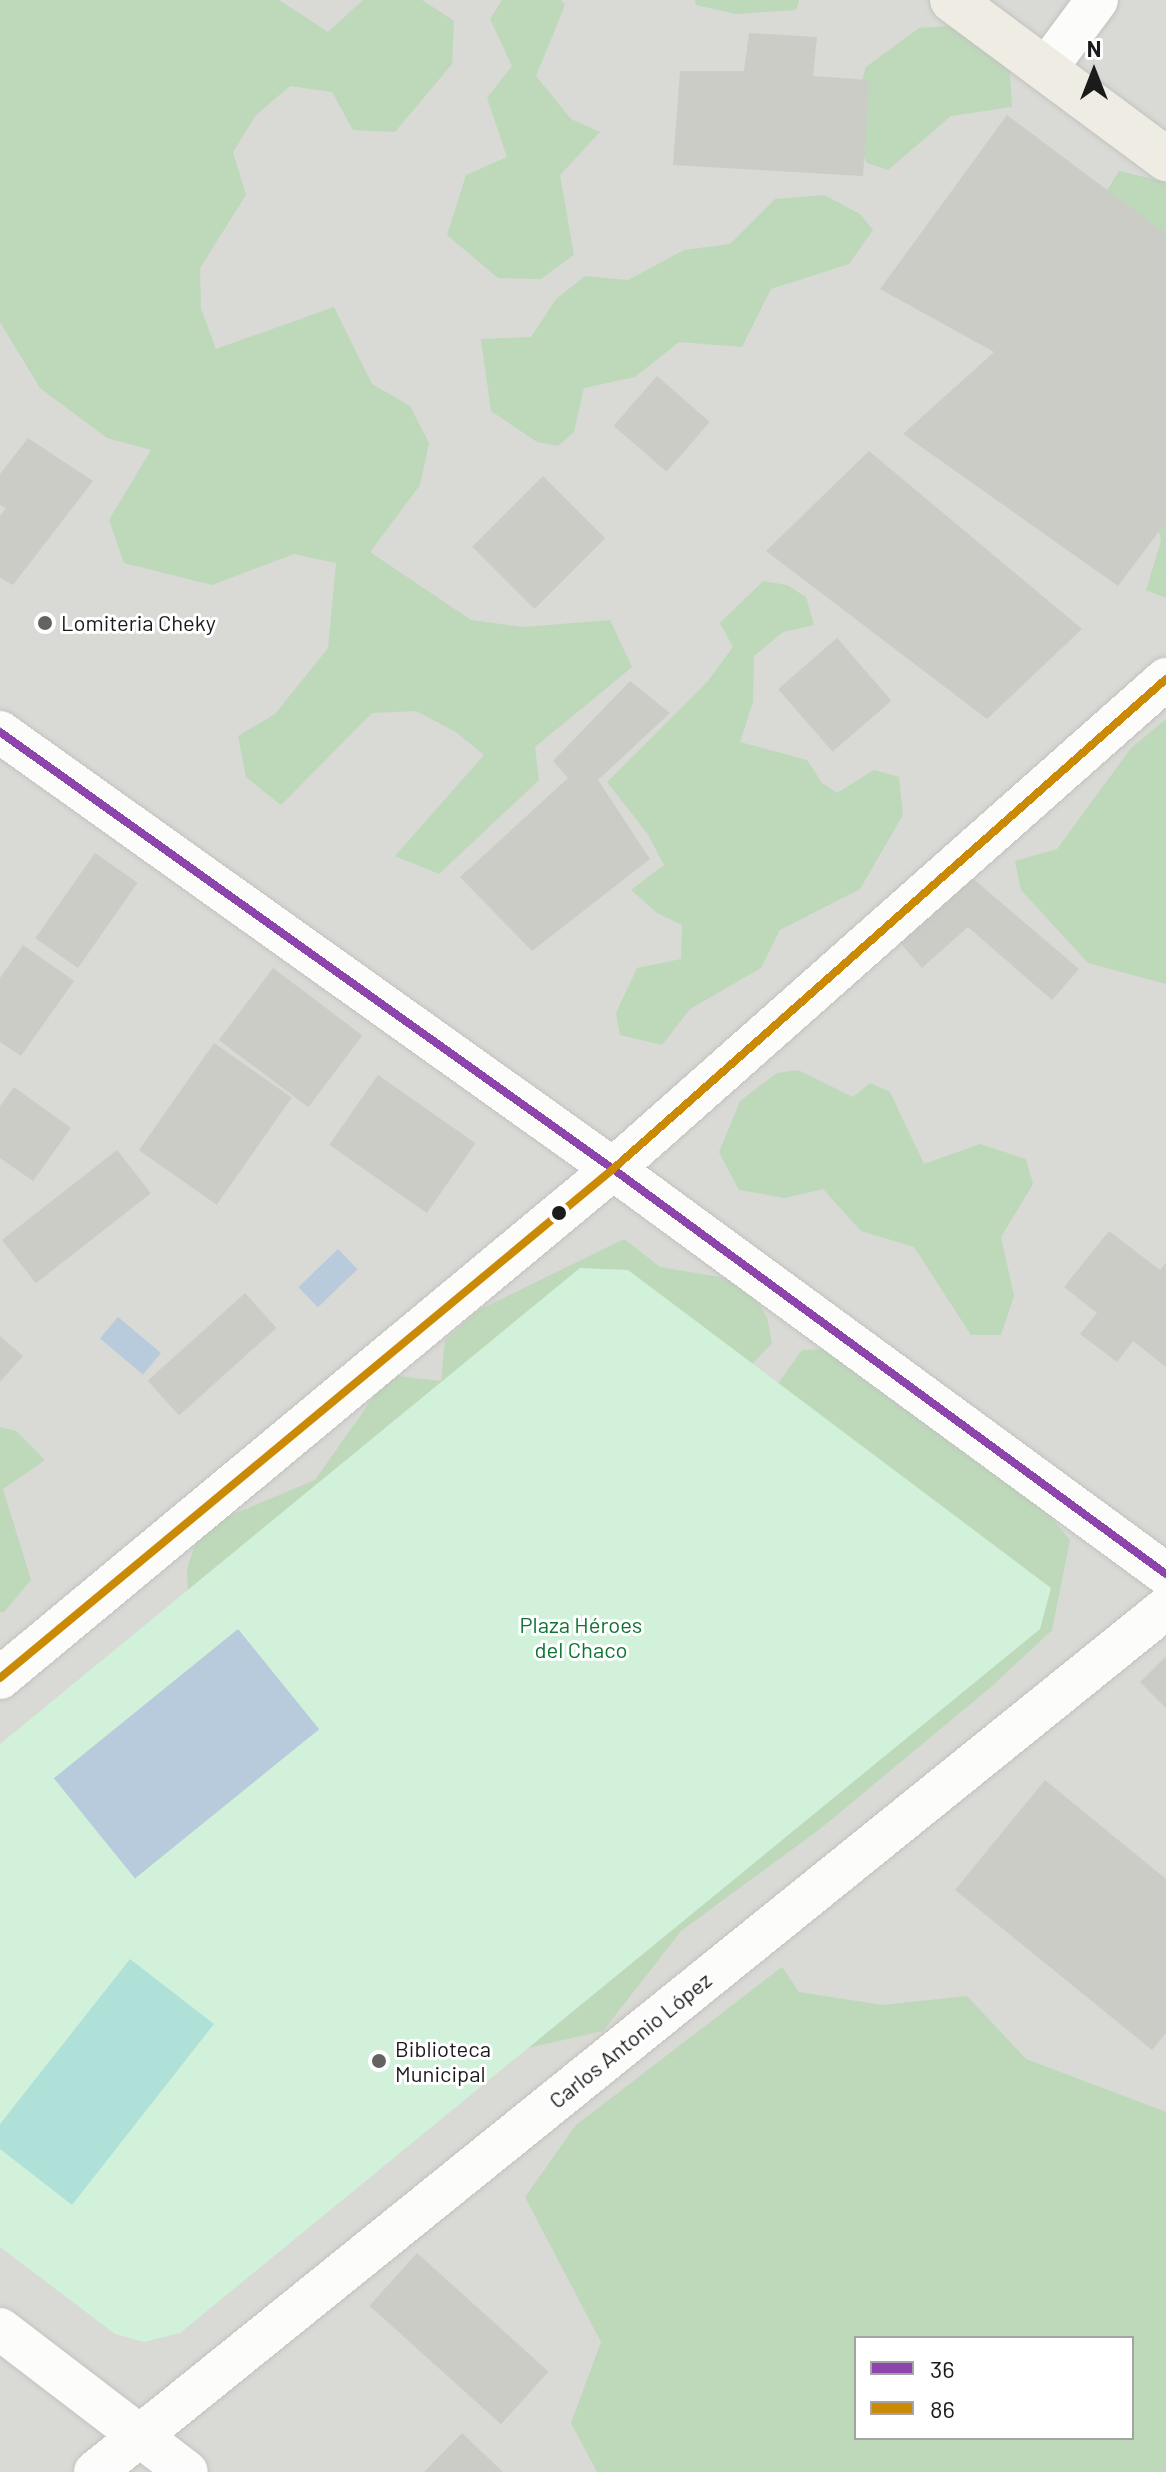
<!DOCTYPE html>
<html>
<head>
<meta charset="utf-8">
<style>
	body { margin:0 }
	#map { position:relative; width:1166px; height:2472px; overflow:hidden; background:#eaeae4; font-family:Barlow,sans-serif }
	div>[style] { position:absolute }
	.residential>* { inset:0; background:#d9d9d5 }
	.forest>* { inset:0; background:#bdd9ba }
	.park>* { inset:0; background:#d2f1da }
	.pitch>* { inset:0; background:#b0e1d9 }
	.water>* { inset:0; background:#b8cbdc; transform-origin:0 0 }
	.building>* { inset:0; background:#ccccc7; transform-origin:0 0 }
	.roads { filter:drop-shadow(0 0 2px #c2c2c0) drop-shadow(0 0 2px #c2c2c0) }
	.minor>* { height:42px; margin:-21px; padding:0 21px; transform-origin:21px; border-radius:21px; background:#fcfcfb }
	.primary>* { height:44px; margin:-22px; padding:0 22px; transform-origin:22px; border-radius:22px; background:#efede3 }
	.bus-1>* { height:8px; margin:-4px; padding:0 4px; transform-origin:4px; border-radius:4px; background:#8e44ad }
	.bus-2>* { height:8px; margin:-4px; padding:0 4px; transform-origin:4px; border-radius:4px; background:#cb8a05 }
	.dots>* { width:22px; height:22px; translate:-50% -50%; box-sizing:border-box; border:4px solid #fff; border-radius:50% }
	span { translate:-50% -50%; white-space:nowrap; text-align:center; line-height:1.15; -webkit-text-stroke:6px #fff; paint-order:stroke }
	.poi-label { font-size:22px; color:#1b1b1b }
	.left { translate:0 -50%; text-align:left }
	.park-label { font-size:22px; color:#0f7433 }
	.street-label { font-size:22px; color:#1b1b1b }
	.legend { position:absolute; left:854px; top:2336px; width:280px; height:104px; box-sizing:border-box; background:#fff; border:2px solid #a4a4a4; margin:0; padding:10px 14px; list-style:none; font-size:24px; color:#1b1b1b }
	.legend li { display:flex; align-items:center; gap:16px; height:40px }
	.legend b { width:40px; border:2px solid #a4a4a4 }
	.north { position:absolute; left:1054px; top:32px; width:80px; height:80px; -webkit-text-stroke:6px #fff; paint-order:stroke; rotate:0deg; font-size:22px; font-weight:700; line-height:32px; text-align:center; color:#1b1b1b }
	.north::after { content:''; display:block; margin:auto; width:28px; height:36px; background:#1b1b1b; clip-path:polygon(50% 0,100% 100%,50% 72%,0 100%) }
</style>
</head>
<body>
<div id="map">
	<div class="residential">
		<div style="clip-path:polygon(evenodd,0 0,1166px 0,1166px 2472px,0 2472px,0 0,856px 2338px,1132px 2338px,1132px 2438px,856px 2438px,856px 2338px)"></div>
	</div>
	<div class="forest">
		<div style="clip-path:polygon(0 0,279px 0,328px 32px,363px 0,422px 0,454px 21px,452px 64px,395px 132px,353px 130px,332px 92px,290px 86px,256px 115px,233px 152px,246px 195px,200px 268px,201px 309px,216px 349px,334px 307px,372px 384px,410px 406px,429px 443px,420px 485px,370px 552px,471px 620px,524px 627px,610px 620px,632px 667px,535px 747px,539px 780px,439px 874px,395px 856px,484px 755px,456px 732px,416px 711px,372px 713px,281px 805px,246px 777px,238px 736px,275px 714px,328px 648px,336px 563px,294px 554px,212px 585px,124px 563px,109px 520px,151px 450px,107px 438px,40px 388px,0 322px)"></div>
		<div style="clip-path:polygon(502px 0,561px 0,565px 5px,536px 76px,571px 119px,600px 132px,560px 175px,574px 255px,541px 279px,498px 278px,447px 235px,466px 175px,507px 157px,487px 98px,512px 66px,490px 19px)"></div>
		<div style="clip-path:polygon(695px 0,799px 0,796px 10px,736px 14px,696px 5px)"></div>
		<div style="clip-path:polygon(962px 25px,1008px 43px,1012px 107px,951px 116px,888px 170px,867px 163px,857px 145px,856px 101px,866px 67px,919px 28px)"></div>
		<div style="clip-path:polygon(1119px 171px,1166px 182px,1166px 283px,1056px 273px)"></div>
		<div style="clip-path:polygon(824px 195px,860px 214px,873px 230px,849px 264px,771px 289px,742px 347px,679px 342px,635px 377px,584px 388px,574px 432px,558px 446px,537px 442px,491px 411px,481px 339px,531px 337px,556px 299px,585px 276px,628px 280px,684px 250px,730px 244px,775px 199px)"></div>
		<div style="clip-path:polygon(1166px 496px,1166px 598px,1146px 590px,1161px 541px,1152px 501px)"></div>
		<div style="clip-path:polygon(763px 581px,787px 585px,806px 597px,814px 625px,783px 632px,754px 656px,753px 702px,740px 742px,807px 760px,822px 783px,837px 793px,874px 770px,899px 777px,903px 815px,860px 889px,780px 930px,761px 968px,690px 1009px,662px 1045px,620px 1035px,616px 1013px,637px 968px,681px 959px,682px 925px,657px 913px,631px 890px,664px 865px,647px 833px,607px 782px,707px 682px,733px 647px,720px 623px)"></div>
		<div style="clip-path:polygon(1166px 719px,1166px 984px,1088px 963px,1021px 890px,1015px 861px,1057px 849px,1131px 748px)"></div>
		<div style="clip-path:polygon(798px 1070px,853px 1097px,870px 1083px,890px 1092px,924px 1164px,980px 1144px,1026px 1159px,1033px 1184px,1001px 1237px,1014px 1296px,1001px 1335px,971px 1335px,914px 1247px,861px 1231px,823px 1189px,785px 1198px,739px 1190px,719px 1152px,740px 1101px,777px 1073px)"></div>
		<div style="clip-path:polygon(624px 1239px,660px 1267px,744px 1281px,767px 1317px,772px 1343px,744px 1373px,769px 1396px,802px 1350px,847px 1348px,1002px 1459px,1070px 1540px,1052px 1630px,991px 1687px,820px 1829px,681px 1931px,603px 2031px,519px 2050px,189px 1612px,187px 1569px,200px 1528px,315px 1480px,389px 1375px,441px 1381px,445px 1340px,477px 1311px)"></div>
		<div style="clip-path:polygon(0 1427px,16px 1431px,45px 1460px,3px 1489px,31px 1580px,4px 1612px,0 1612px)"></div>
		<div style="clip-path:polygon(evenodd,782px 1967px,799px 1992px,882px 2005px,967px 1996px,1026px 2059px,1166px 2112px,1166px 2472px,597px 2472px,571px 2423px,601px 2342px,525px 2197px,576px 2125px,782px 1967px,856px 2338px,1132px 2338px,1132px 2438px,856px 2438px,856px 2338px)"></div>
	</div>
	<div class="park">
		<div style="clip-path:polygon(580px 1268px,628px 1270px,1051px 1588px,1040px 1629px,180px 2333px,144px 2342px,115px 2334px,0 2247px,0 1744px)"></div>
	</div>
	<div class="pitch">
		<div style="clip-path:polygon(130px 1959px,214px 2024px,72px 2205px,0 2149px,0 2124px)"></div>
	</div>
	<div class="water">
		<div style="left:338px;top:1249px;width:28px;height:55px;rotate:46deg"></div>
		<div style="left:118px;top:1317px;width:56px;height:28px;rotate:40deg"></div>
		<div style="left:238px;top:1629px;width:129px;height:237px;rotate:51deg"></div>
	</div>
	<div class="building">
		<div style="clip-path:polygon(749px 33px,817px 37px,813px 76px,869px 80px,863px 176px,673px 165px,680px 71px,744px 71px)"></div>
		<div style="clip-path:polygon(1007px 115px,1166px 234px,1166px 522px,1118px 586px,903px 434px,994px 352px,880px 289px)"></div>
		<div style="left:657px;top:376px;width:70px;height:66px;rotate:41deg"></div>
		<div style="clip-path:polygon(28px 438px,93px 481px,13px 585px,0 578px,0 516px,6px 508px,0 505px,0 474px)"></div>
		<div style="clip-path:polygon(869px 451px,1082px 629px,987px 719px,766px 551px)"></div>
		<div style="left:543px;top:476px;width:88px;height:100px;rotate:45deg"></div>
		<div style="left:837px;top:638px;width:83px;height:78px;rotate:49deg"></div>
		<div style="clip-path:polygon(630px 681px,670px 713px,598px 780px,650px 859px,532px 951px,460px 877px,568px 778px,553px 761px)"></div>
		<div style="left:95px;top:853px;width:52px;height:104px;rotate:35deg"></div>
		<div style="clip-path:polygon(970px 876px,1079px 969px,1052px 1000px,968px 927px,922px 968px,897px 939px)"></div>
		<div style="clip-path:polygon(23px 945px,74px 981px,21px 1056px,0 1042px,0 978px)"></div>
		<div style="left:273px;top:968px;width:112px;height:90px;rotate:37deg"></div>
		<div style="left:214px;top:1043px;width:95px;height:131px;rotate:35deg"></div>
		<div style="left:378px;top:1075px;width:119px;height:85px;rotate:35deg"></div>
		<div style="clip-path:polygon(14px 1087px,71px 1128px,33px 1181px,0 1158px,0 1106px)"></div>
		<div style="left:117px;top:1150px;width:55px;height:146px;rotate:52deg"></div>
		<div style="clip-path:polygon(1109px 1231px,1160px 1270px,1166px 1263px,1166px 1367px,1133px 1341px,1117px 1362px,1080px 1334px,1097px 1313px,1064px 1287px)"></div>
		<div style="left:245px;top:1293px;width:47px;height:131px;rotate:48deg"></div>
		<div style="clip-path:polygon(0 1336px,23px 1356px,0 1382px)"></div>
		<div style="clip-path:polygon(1166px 1656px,1166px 1708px,1140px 1682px)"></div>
		<div style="clip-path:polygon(1045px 1780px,1166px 1879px,1166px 2033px,1152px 2050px,955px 1890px)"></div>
		<div style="left:417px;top:2253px;width:177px;height:71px;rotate:42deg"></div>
		<div style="clip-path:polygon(462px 2433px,503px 2472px,424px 2472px)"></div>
	</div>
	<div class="roads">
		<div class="minor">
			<div style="left:1045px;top:70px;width:87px;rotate:-53.4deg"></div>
			<div style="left:0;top:732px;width:753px;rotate:35.48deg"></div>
			<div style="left:613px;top:1169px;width:685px;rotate:36.22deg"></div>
			<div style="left:0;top:1678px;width:797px;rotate:-39.7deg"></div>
			<div style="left:613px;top:1169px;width:739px;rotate:-41.54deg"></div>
			<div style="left:0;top:2329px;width:235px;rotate:37.4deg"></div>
			<div style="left:95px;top:2472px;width:1376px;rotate:-38.89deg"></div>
		</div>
		<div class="primary">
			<div style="left:952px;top:0;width:267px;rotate:36.6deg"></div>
		</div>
	</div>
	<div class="bus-1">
		<div style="left:0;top:732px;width:753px;rotate:35.48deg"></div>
		<div style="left:613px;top:1169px;width:685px;rotate:36.22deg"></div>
	</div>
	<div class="bus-2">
		<div style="left:0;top:1678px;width:797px;rotate:-39.7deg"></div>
		<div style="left:613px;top:1169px;width:739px;rotate:-41.54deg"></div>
	</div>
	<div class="dots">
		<div style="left:45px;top:623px;background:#636361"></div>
		<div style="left:559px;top:1213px;background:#1b1b1b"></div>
		<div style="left:379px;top:2061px;background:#636361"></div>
	</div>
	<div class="poi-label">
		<span class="left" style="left:61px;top:623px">Lomiteria Cheky</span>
		<span class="left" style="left:395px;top:2061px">Biblioteca<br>Municipal</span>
	</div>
	<div class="park-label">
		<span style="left:581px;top:1637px">Plaza Héroes<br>del Chaco</span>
	</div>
	<div class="street-label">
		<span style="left:630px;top:2040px;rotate:-39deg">Carlos Antonio López</span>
	</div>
	<ul class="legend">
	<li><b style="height:10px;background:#8e44ad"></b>36</li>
	<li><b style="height:10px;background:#cb8a05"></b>86</li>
	</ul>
	<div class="north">N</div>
</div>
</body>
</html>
